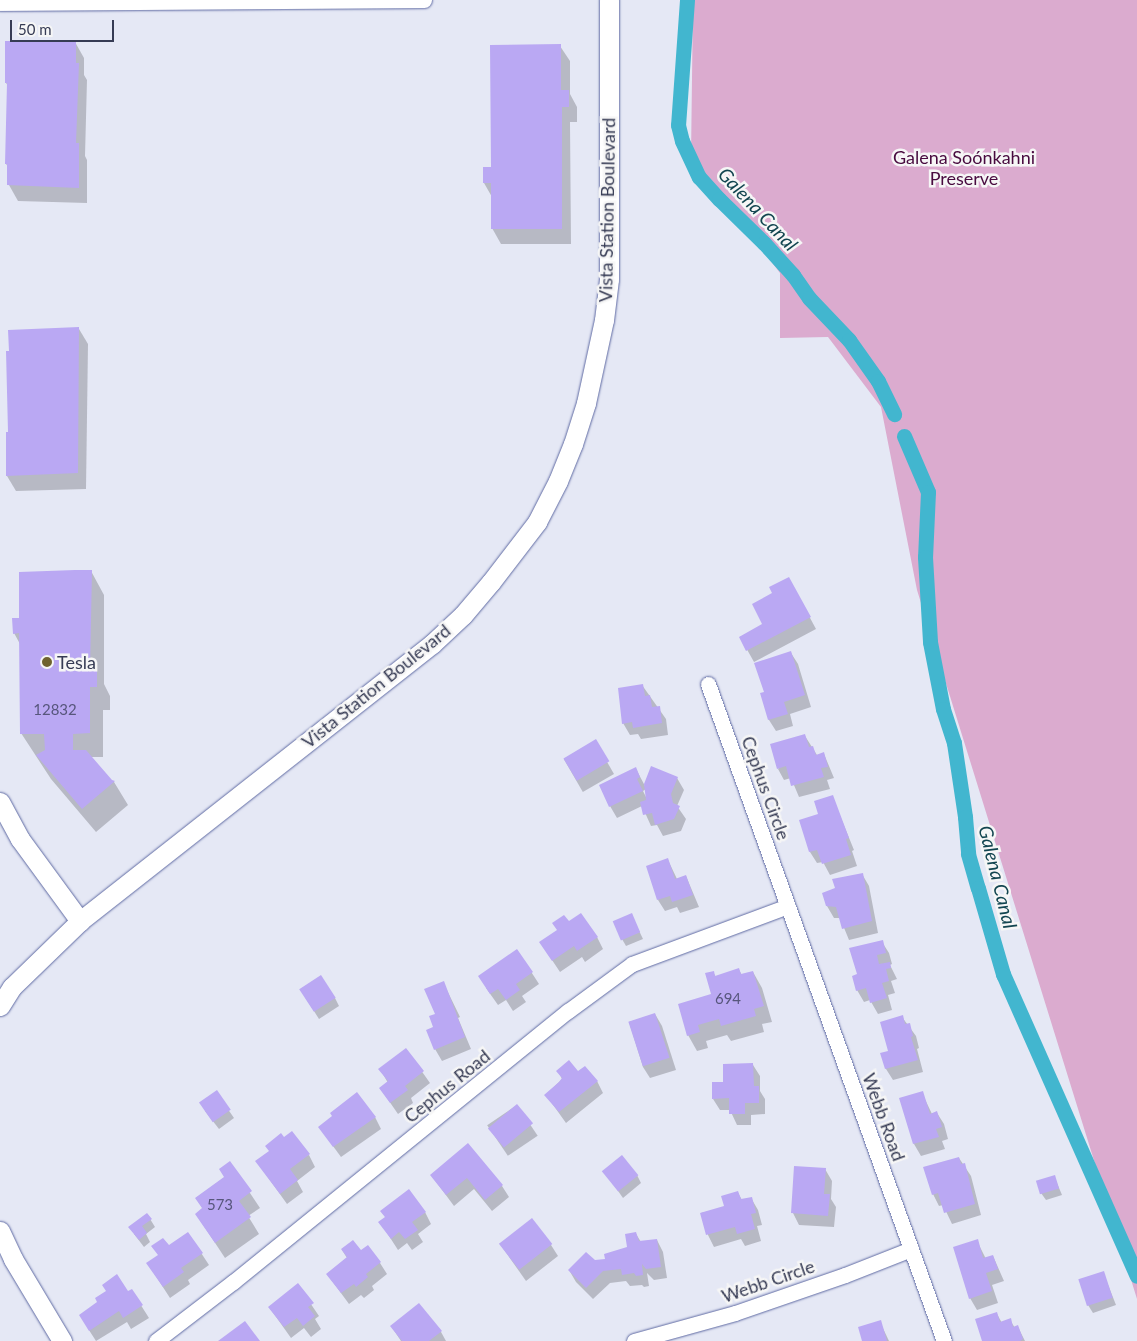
<!DOCTYPE html>
<html>
<head>
<meta charset="utf-8">
<style>
	body { margin:0 }
	#map { position:relative; width:1137px; height:1341px; overflow:hidden; background:#e5e8f5; font-family:Lato,sans-serif }
	div>[style] { position:absolute }
	.green>* { inset:0; background:#dbabcf }
	.shadow>* { inset:0; background:#0003; transform-origin:0 0 }
	.canal>* { height:15px; margin:-7.5px; padding:0 7.5px; transform-origin:7.5px; border-radius:7.5px; background:#42b6cf }
	.building>* { inset:0; background:#baa8f3; transform-origin:0 0 }
	.roads { filter:drop-shadow(0 0 1px #5f6aa3) drop-shadow(0 0 1px #5f6aa3) }
	.minor>* { height:15px; margin:-7.5px; padding:0 7.5px; transform-origin:7.5px; border-radius:7.5px; background:#fff }
	.tertiary>* { height:19px; margin:-9.5px; padding:0 9.5px; transform-origin:9.5px; border-radius:9.5px; background:#fff }
	.dots>* { width:14px; height:14px; translate:-50% -50%; box-sizing:border-box; border:2px solid #f6f6f6; border-radius:50% }
	span { translate:-50% -50%; white-space:nowrap; text-align:center; line-height:1.15; -webkit-text-stroke:5px #f6f6f6; paint-order:stroke }
	.number-label { font-size:15px; color:#57567c }
	.number-label span { -webkit-text-stroke-width:0 }
	.park-label { font-size:18px; color:#480a3f }
	.street-label { font-size:18px; color:#363b54 }
	.poi-label { font-size:18px; color:#363b54 }
	.left { translate:0 -50%; text-align:left }
	.water-label { font-size:19px; color:#124550; font-style:italic }
	.scale { position:absolute; left:10px; top:20px; width:104px; height:22px; box-sizing:border-box; border:2px solid #363b54; border-top:0; padding-left:6px; font-size:15px; line-height:18px; white-space:nowrap; color:#363b54; -webkit-text-stroke:4px #f6f6f6; paint-order:stroke }
</style>
</head>
<body>
<div id="map">
	<div class="green">
		<div style="clip-path:polygon(693px 0,1137px 0,1137px 1299px,917px 590px,881px 407px,828px 337px,780px 338px,780px 273px,691px 156px)"></div>
	</div>
	<div class="shadow">
		<div style="clip-path:polygon(75px 42px,84px 58px,84px 75px,87px 80px,85px 156px,87px 160px,87px 203px,18px 201px,9px 185px,9px 168px,6px 164px,8px 86px,6px 83px)"></div>
		<div style="clip-path:polygon(560px 46px,570px 61px,570px 94px,577px 107px,577px 122px,570px 122px,571px 244px,501px 244px,492px 228px,492px 197px,484px 183px)"></div>
		<div style="clip-path:polygon(79px 329px,88px 344px,86px 489px,16px 491px,7px 476px,9px 433px)"></div>
		<div style="clip-path:polygon(91px 571px,104px 595px,104px 684px,110px 696px,110px 710px,103px 710px,103px 757px,90px 757px,111px 781px,114px 782px,128px 805px,96px 832px,51px 779px,21px 733px,20px 644px,14px 633px,20px 619px)"></div>
		<div style="clip-path:polygon(795px 590px,816px 629px,754px 662px,740px 637px,764px 625px)"></div>
		<div style="clip-path:polygon(791px 653px,798px 664px,811px 707px,790px 714px,793px 726px,776px 731px,769px 720px,761px 694px,765px 693px)"></div>
		<div style="clip-path:polygon(642px 685px,666px 719px,668px 735px,641px 739px,638px 734px,630px 735px,623px 723px)"></div>
		<div style="clip-path:polygon(805px 736px,817px 755px,824px 754px,834px 778px,827px 780px,830px 789px,799px 797px,791px 778px,784px 780px,778px 769px)"></div>
		<div style="left:595px;top:741px;width:38px;height:36px;rotate:60deg"></div>
		<div style="clip-path:polygon(evenodd,636px 769px,645px 786px,677px 778px,684px 790px,677px 806px,686px 819px,681px 831px,663px 836px,657px 825px,651px 826px,642px 806px,617px 818px,610px 806px,636px 769px,646px 789px,647px 799px,643px 791px,646px 789px)"></div>
		<div style="clip-path:polygon(832px 796px,854px 850px,852px 851px,857px 866px,830px 875px,823px 862px,817px 863px,810px 852px,800px 821px,820px 815px)"></div>
		<div style="clip-path:polygon(668px 860px,677px 879px,686px 876px,699px 907px,680px 913px,677px 907px,665px 911px,658px 900px)"></div>
		<div style="clip-path:polygon(862px 874px,869px 886px,878px 933px,849px 940px,840px 918px,834px 918px,827px 906px,836px 889px)"></div>
		<div style="clip-path:polygon(631px 914px,643px 939px,626px 946px,622px 939px)"></div>
		<div style="clip-path:polygon(568px 923px,597px 937px,603px 949px,585px 962px,582px 957px,560px 972px,548px 954px)"></div>
		<div style="clip-path:polygon(882px 942px,889px 953px,892px 964px,890px 965px,897px 979px,891px 981px,895px 993px,888px 995px,892px 1010px,878px 1014px,870px 1000px,864px 1002px,857px 990px,858px 975px)"></div>
		<div style="clip-path:polygon(517px 950px,539px 984px,522px 996px,526px 1002px,513px 1011px,506px 1000px,498px 1005px,486px 988px)"></div>
		<div style="clip-path:polygon(739px 970px,742px 975px,753px 972px,762px 988px,772px 1022px,762px 1024px,764px 1032px,731px 1041px,727px 1035px,706px 1041px,708px 1048px,697px 1051px,688px 1035px,713px 995px,713px 972px,716px 977px)"></div>
		<div style="clip-path:polygon(443px 982px,460px 1017px,458px 1018px,471px 1049px,442px 1061px,435px 1049px,435px 1028px)"></div>
		<div style="clip-path:polygon(305px 997px,335px 998px,339px 1006px,319px 1019px)"></div>
		<div style="clip-path:polygon(655px 1014px,662px 1026px,676px 1070px,650px 1078px,643px 1067px,629px 1022px)"></div>
		<div style="clip-path:polygon(902px 1017px,916px 1036px,919px 1048px,917px 1049px,923px 1072px,893px 1080px,886px 1069px,882px 1054px,890px 1051px)"></div>
		<div style="clip-path:polygon(406px 1049px,430px 1083px,411px 1098px,413px 1103px,398px 1114px,380px 1088px,388px 1083px,380px 1069px)"></div>
		<div style="clip-path:polygon(753px 1065px,760px 1076px,760px 1091px,765px 1099px,765px 1114px,751px 1115px,751px 1125px,737px 1125px,730px 1110px,720px 1110px,713px 1099px)"></div>
		<div style="clip-path:polygon(558px 1071px,578px 1073px,597px 1081px,603px 1093px,566px 1123px,546px 1095px,562px 1079px)"></div>
		<div style="clip-path:polygon(216px 1092px,234px 1118px,219px 1129px,205px 1111px)"></div>
		<div style="clip-path:polygon(922px 1093px,932px 1114px,937px 1113px,944px 1124px,948px 1139px,942px 1141px,945px 1149px,921px 1156px,914px 1144px,901px 1099px)"></div>
		<div style="left:517px;top:1105px;width:37px;height:36px;rotate:56deg"></div>
		<div style="clip-path:polygon(375px 1117px,381px 1129px,341px 1157px,319px 1127px)"></div>
		<div style="clip-path:polygon(468px 1145px,502px 1186px,509px 1197px,492px 1211px,474px 1189px,454px 1206px,431px 1175px)"></div>
		<div style="clip-path:polygon(309px 1155px,315px 1167px,297px 1181px,303px 1192px,287px 1204px,257px 1162px)"></div>
		<div style="clip-path:polygon(959px 1158px,971px 1176px,981px 1215px,952px 1224px,943px 1205px,939px 1206px,933px 1194px)"></div>
		<div style="clip-path:polygon(230px 1163px,260px 1208px,248px 1216px,259px 1234px,225px 1258px,196px 1214px,203px 1209px,196px 1198px,225px 1177px)"></div>
		<div style="clip-path:polygon(825px 1169px,832px 1181px,831px 1199px,836px 1207px,834px 1227px,799px 1225px,793px 1213px)"></div>
		<div style="clip-path:polygon(604px 1171px,637px 1175px,641px 1183px,623px 1198px)"></div>
		<div style="clip-path:polygon(1054px 1176px,1062px 1195px,1046px 1200px,1041px 1193px)"></div>
		<div style="clip-path:polygon(738px 1193px,742px 1200px,751px 1198px,758px 1210px,762px 1225px,757px 1226px,761px 1241px,745px 1246px,741px 1239px,714px 1247px,708px 1235px,701px 1213px,726px 1207px)"></div>
		<div style="clip-path:polygon(381px 1211px,425px 1212px,431px 1224px,418px 1234px,423px 1242px,412px 1250px,407px 1243px,398px 1250px,380px 1222px,386px 1218px)"></div>
		<div style="clip-path:polygon(147px 1214px,155px 1227px,146px 1234px,150px 1242px,144px 1247px,134px 1234px)"></div>
		<div style="clip-path:polygon(188px 1233px,209px 1265px,188px 1280px,190px 1284px,170px 1298px,148px 1264px,159px 1256px,153px 1246px,168px 1247px)"></div>
		<div style="clip-path:polygon(636px 1234px,641px 1242px,657px 1240px,663px 1252px,667px 1278px,654px 1280px,647px 1273px,649px 1286px,644px 1287px,642px 1285px,630px 1286px,626px 1281px,610px 1283px,593px 1299px,576px 1282px,569px 1270px,606px 1260px,628px 1248px)"></div>
		<div style="clip-path:polygon(977px 1241px,986px 1259px,993px 1256px,1004px 1281px,992px 1285px,998px 1303px,977px 1310px,970px 1298px)"></div>
		<div style="clip-path:polygon(500px 1244px,551px 1245px,558px 1256px,526px 1281px)"></div>
		<div style="clip-path:polygon(342px 1250px,361px 1252px,380px 1263px,387px 1274px,372px 1286px,374px 1290px,364px 1298px,361px 1295px,349px 1304px,327px 1274px,347px 1258px)"></div>
		<div style="clip-path:polygon(1103px 1272px,1116px 1305px,1093px 1313px,1088px 1305px)"></div>
		<div style="clip-path:polygon(298px 1285px,319px 1316px,315px 1319px,321px 1329px,311px 1337px,304px 1328px,291px 1338px,269px 1307px)"></div>
		<div style="clip-path:polygon(132px 1291px,149px 1318px,131px 1329px,127px 1322px,96px 1341px,87px 1327px,99px 1303px)"></div>
		<div style="clip-path:polygon(997px 1314px,1002px 1323px,1010px 1320px,1015px 1328px,1018px 1327px,1025px 1341px,983px 1341px)"></div>
		<div style="clip-path:polygon(880px 1322px,889px 1341px,863px 1341px)"></div>
		<div style="clip-path:polygon(391px 1326px,441px 1332px,446px 1341px,401px 1341px)"></div>
	</div>
	<div class="canal">
		<div style="left:687px;top:0;width:125px;rotate:94.1deg"></div>
		<div style="left:678px;top:125px;width:16px;rotate:76deg"></div>
		<div style="left:682px;top:141px;width:40px;rotate:65deg"></div>
		<div style="left:699px;top:177px;width:30px;rotate:48deg"></div>
		<div style="left:719px;top:199px;width:63px;rotate:44.4deg"></div>
		<div style="left:764px;top:243px;width:43px;rotate:47.8deg"></div>
		<div style="left:793px;top:275px;width:28px;rotate:55deg"></div>
		<div style="left:809px;top:298px;width:58px;rotate:46.4deg"></div>
		<div style="left:849px;top:340px;width:50px;rotate:54.7deg"></div>
		<div style="left:878px;top:381px;width:37px;rotate:64deg"></div>
		<div style="left:904px;top:436px;width:61px;rotate:66.8deg"></div>
		<div style="left:928px;top:492px;width:65px;rotate:92.6deg"></div>
		<div style="left:925px;top:557px;width:85px;rotate:86.6deg"></div>
		<div style="left:930px;top:642px;width:68px;rotate:79deg"></div>
		<div style="left:943px;top:709px;width:36px;rotate:72deg"></div>
		<div style="left:954px;top:743px;width:75px;rotate:81.5deg"></div>
		<div style="left:965px;top:817px;width:37px;rotate:85deg"></div>
		<div style="left:968px;top:854px;width:35px;rotate:74deg"></div>
		<div style="left:978px;top:888px;width:90px;rotate:73.8deg"></div>
		<div style="left:1003px;top:974px;width:330px;rotate:66.1deg"></div>
	</div>
	<div class="building">
		<div style="clip-path:polygon(5px 41px,76px 41px,76px 63px,79px 63px,76px 143px,79px 143px,79px 188px,7px 185px,7px 164px,5px 164px,7px 83px,5px 83px)"></div>
		<div style="clip-path:polygon(561px 44px,561px 90px,569px 90px,569px 107px,562px 107px,562px 229px,491px 229px,491px 183px,483px 183px,483px 167px,491px 167px,490px 45px)"></div>
		<div style="clip-path:polygon(79px 327px,78px 473px,6px 476px,6px 432px,8px 432px,6px 351px,9px 351px,8px 330px)"></div>
		<div style="clip-path:polygon(75px 570px,92px 570px,90px 671px,97px 671px,97px 687px,90px 687px,90px 733px,73px 734px,73px 750px,86px 750px,112px 780px,115px 781px,82px 809px,36px 755px,45px 750px,44px 734px,20px 734px,19px 633px,13px 634px,12px 618px,19px 618px,19px 572px)"></div>
		<div style="clip-path:polygon(789px 577px,811px 617px,746px 651px,739px 637px,762px 624px,752px 604px,772px 593px,769px 587px)"></div>
		<div style="clip-path:polygon(791px 651px,805px 695px,784px 702px,788px 714px,768px 720px,760px 693px,764px 692px,754px 663px)"></div>
		<div style="clip-path:polygon(643px 684px,645px 696px,650px 695px,652px 707px,660px 706px,662px 723px,633px 728px,632px 722px,622px 724px,618px 688px)"></div>
		<div style="clip-path:polygon(805px 734px,809px 747px,813px 746px,816px 755px,824px 752px,828px 767px,821px 768px,824px 777px,791px 786px,786px 766px,777px 769px,770px 744px)"></div>
		<div style="left:596px;top:739px;width:26px;height:38px;rotate:59deg"></div>
		<div style="clip-path:polygon(651px 766px,678px 777px,671px 794px,673px 803px,680px 806px,674px 819px,655px 825px,652px 813px,643px 815px,640px 802px,646px 800px,644px 784px)"></div>
		<div style="clip-path:polygon(636px 767px,640px 777px,637px 779px,643px 791px,609px 807px,599px 785px)"></div>
		<div style="clip-path:polygon(833px 795px,849px 838px,846px 839px,851px 855px,822px 864px,817px 850px,809px 852px,799px 820px,818px 814px,814px 801px)"></div>
		<div style="clip-path:polygon(668px 858px,675px 879px,686px 875px,693px 895px,672px 902px,670px 896px,657px 900px,646px 866px)"></div>
		<div style="clip-path:polygon(863px 873px,872px 921px,842px 929px,836px 907px,826px 906px,822px 893px,835px 888px,832px 879px)"></div>
		<div style="clip-path:polygon(581px 913px,598px 937px,577px 951px,574px 946px,552px 961px,539px 942px,557px 930px,552px 923px,564px 915px,569px 921px)"></div>
		<div style="left:632px;top:913px;width:21px;height:21px;rotate:67deg"></div>
		<div style="clip-path:polygon(883px 940px,886px 953px,877px 955px,879px 964px,890px 962px,891px 968px,886px 969px,889px 981px,882px 983px,887px 998px,870px 1003px,866px 988px,856px 991px,852px 976px,857px 974px,849px 948px)"></div>
		<div style="clip-path:polygon(517px 949px,533px 972px,516px 984px,520px 990px,506px 1000px,498px 989px,490px 994px,478px 976px)"></div>
		<div style="clip-path:polygon(739px 968px,741px 974px,753px 971px,764px 1006px,754px 1009px,756px 1016px,721px 1026px,719px 1019px,698px 1025px,700px 1032px,687px 1036px,678px 1004px,711px 994px,705px 973px,714px 971px,715px 976px)"></div>
		<div style="left:321px;top:975px;width:27px;height:26px;rotate:57deg"></div>
		<div style="clip-path:polygon(444px 981px,465px 1037px,434px 1050px,426px 1030px,433px 1027px,429px 1016px,435px 1014px,424px 989px)"></div>
		<div style="left:655px;top:1013px;width:47px;height:28px;rotate:72deg"></div>
		<div style="clip-path:polygon(903px 1015px,905px 1024px,910px 1023px,913px 1036px,911px 1037px,918px 1060px,885px 1069px,880px 1053px,888px 1051px,880px 1022px)"></div>
		<div style="clip-path:polygon(406px 1048px,424px 1071px,405px 1086px,408px 1090px,390px 1103px,379px 1088px,388px 1081px,378px 1069px)"></div>
		<div style="clip-path:polygon(569px 1060px,578px 1071px,585px 1066px,598px 1081px,559px 1112px,544px 1095px,559px 1082px,562px 1078px,556px 1071px)"></div>
		<div style="clip-path:polygon(753px 1063px,754px 1086px,759px 1086px,759px 1103px,745px 1103px,745px 1114px,729px 1114px,729px 1098px,712px 1099px,712px 1082px,723px 1082px,723px 1064px)"></div>
		<div style="left:217px;top:1090px;width:24px;height:22px;rotate:55deg"></div>
		<div style="clip-path:polygon(923px 1091px,930px 1114px,937px 1111px,942px 1127px,936px 1129px,939px 1137px,913px 1144px,899px 1098px)"></div>
		<div style="clip-path:polygon(357px 1092px,376px 1117px,333px 1147px,318px 1127px,332px 1116px,330px 1113px)"></div>
		<div style="left:517px;top:1104px;width:25px;height:38px;rotate:50deg"></div>
		<div style="clip-path:polygon(292px 1131px,310px 1154px,290px 1169px,298px 1180px,280px 1194px,255px 1161px,269px 1151px,265px 1146px,281px 1133px,284px 1137px)"></div>
		<div style="clip-path:polygon(468px 1143px,503px 1185px,485px 1200px,467px 1178px,446px 1195px,430px 1175px)"></div>
		<div style="left:622px;top:1155px;width:26px;height:26px;rotate:51deg"></div>
		<div style="clip-path:polygon(959px 1157px,961px 1164px,965px 1163px,975px 1204px,944px 1213px,938px 1193px,932px 1195px,923px 1167px)"></div>
		<div style="clip-path:polygon(230px 1161px,252px 1191px,239px 1201px,251px 1217px,215px 1243px,195px 1214px,202px 1208px,195px 1198px,224px 1177px,219px 1169px)"></div>
		<div style="clip-path:polygon(794px 1166px,826px 1168px,824px 1194px,830px 1194px,828px 1216px,791px 1213px)"></div>
		<div style="left:1055px;top:1175px;width:14px;height:20px;rotate:73deg"></div>
		<div style="clip-path:polygon(409px 1189px,426px 1212px,412px 1222px,418px 1230px,405px 1239px,399px 1232px,391px 1239px,378px 1222px,385px 1217px,380px 1211px)"></div>
		<div style="clip-path:polygon(738px 1191px,741px 1199px,752px 1197px,756px 1213px,751px 1214px,755px 1229px,737px 1234px,735px 1227px,706px 1235px,700px 1213px,724px 1206px,721px 1196px)"></div>
		<div style="clip-path:polygon(147px 1213px,152px 1219px,142px 1226px,147px 1233px,139px 1240px,128px 1227px)"></div>
		<div style="left:532px;top:1218px;width:33px;height:42px;rotate:52deg"></div>
		<div style="clip-path:polygon(188px 1232px,203px 1253px,181px 1268px,184px 1272px,163px 1287px,146px 1263px,158px 1255px,151px 1246px,163px 1238px,169px 1245px)"></div>
		<div style="clip-path:polygon(636px 1232px,639px 1241px,657px 1239px,661px 1267px,646px 1269px,642px 1264px,643px 1275px,636px 1276px,634px 1273px,622px 1275px,621px 1269px,603px 1271px,586px 1288px,568px 1270px,586px 1252px,595px 1260px,605px 1259px,604px 1254px,627px 1247px,625px 1234px)"></div>
		<div style="clip-path:polygon(978px 1239px,983px 1258px,993px 1255px,998px 1269px,986px 1273px,992px 1291px,969px 1299px,953px 1247px)"></div>
		<div style="clip-path:polygon(353px 1240px,361px 1250px,368px 1245px,381px 1262px,366px 1274px,368px 1277px,356px 1287px,354px 1284px,341px 1293px,326px 1274px,347px 1257px,341px 1249px)"></div>
		<div style="left:1104px;top:1271px;width:28px;height:27px;rotate:72deg"></div>
		<div style="clip-path:polygon(117px 1274px,128px 1291px,132px 1289px,143px 1305px,123px 1318px,119px 1311px,89px 1331px,79px 1315px,97px 1302px,95px 1298px,106px 1291px,102px 1285px)"></div>
		<div style="clip-path:polygon(298px 1283px,314px 1303px,308px 1307px,315px 1316px,303px 1326px,297px 1318px,284px 1327px,268px 1307px)"></div>
		<div style="clip-path:polygon(419px 1303px,442px 1331px,429px 1341px,402px 1341px,390px 1326px)"></div>
		<div style="clip-path:polygon(997px 1312px,1000px 1322px,1011px 1318px,1013px 1327px,1018px 1325px,1023px 1339px,1020px 1341px,982px 1341px,975px 1319px)"></div>
		<div style="clip-path:polygon(881px 1320px,887px 1341px,862px 1341px,858px 1327px)"></div>
		<div style="clip-path:polygon(245px 1321px,260px 1341px,218px 1341px)"></div>
	</div>
	<div class="roads">
		<div class="minor">
			<div style="left:0;top:3px;width:424px;rotate:-0.4deg"></div>
			<div style="left:708px;top:684px;width:698px;rotate:70.24deg"></div>
			<div style="left:156px;top:1341px;width:97px;rotate:-37.5deg"></div>
			<div style="left:233px;top:1282px;width:431px;rotate:-39deg"></div>
			<div style="left:568px;top:1011px;width:79px;rotate:-36.3deg"></div>
			<div style="left:632px;top:964px;width:166px;rotate:-20.4deg"></div>
			<div style="left:634px;top:1341px;width:105px;rotate:-15.5deg"></div>
			<div style="left:735px;top:1313px;width:116px;rotate:-19.1deg"></div>
			<div style="left:845px;top:1275px;width:71px;rotate:-21.5deg"></div>
		</div>
		<div class="tertiary">
			<div style="left:0;top:802px;width:42px;rotate:61.6deg"></div>
			<div style="left:20px;top:839px;width:102px;rotate:53.8deg"></div>
			<div style="left:0;top:1006px;width:22px;rotate:-58deg"></div>
			<div style="left:12px;top:987px;width:95px;rotate:-44.1deg"></div>
			<div style="left:80px;top:921px;width:448px;rotate:-38.2deg"></div>
			<div style="left:432px;top:644px;width:42px;rotate:-43.1deg"></div>
			<div style="left:463px;top:615px;width:43px;rotate:-49.7deg"></div>
			<div style="left:491px;top:582px;width:76px;rotate:-52.5deg"></div>
			<div style="left:537px;top:522px;width:46px;rotate:-62.9deg"></div>
			<div style="left:558px;top:481px;width:40px;rotate:-68deg"></div>
			<div style="left:573px;top:444px;width:43px;rotate:-72.4deg"></div>
			<div style="left:586px;top:403px;width:85px;rotate:-77.8deg"></div>
			<div style="left:604px;top:320px;width:41px;rotate:-83deg"></div>
			<div style="left:609px;top:279px;width:279px;rotate:-90deg"></div>
			<div style="left:0;top:1231px;width:31px;rotate:65deg"></div>
			<div style="left:13px;top:1259px;width:96px;rotate:59.1deg"></div>
		</div>
	</div>
	<div class="dots">
		<div style="left:47px;top:662px;background:#6f622f"></div>
	</div>
	<div class="number-label">
		<span style="left:55px;top:710px">12832</span>
		<span style="left:728px;top:999px">694</span>
		<span style="left:220px;top:1205px">573</span>
	</div>
	<div class="park-label">
		<span style="left:964px;top:168px">Galena Soónkahni<br>Preserve</span>
	</div>
	<div class="street-label">
		<span style="left:607px;top:210px;rotate:-89deg">Vista Station Boulevard</span>
		<span style="left:376px;top:686px;rotate:-39deg">Vista Station Boulevard</span>
		<span style="left:766px;top:788px;rotate:70deg">Cephus Circle</span>
		<span style="left:447px;top:1086px;rotate:-39deg">Cephus Road</span>
		<span style="left:884px;top:1117px;rotate:70deg">Webb Road</span>
		<span style="left:768px;top:1281px;rotate:-19deg">Webb Circle</span>
	</div>
	<div class="poi-label">
		<span class="left" style="left:57px;top:662px">Tesla</span>
	</div>
	<div class="water-label">
		<span style="left:758px;top:209px;rotate:47deg">Galena Canal</span>
		<span style="left:998px;top:877px;rotate:76deg">Galena Canal</span>
	</div>
	<div class="scale">50 m</div>
</div>
</body>
</html>
